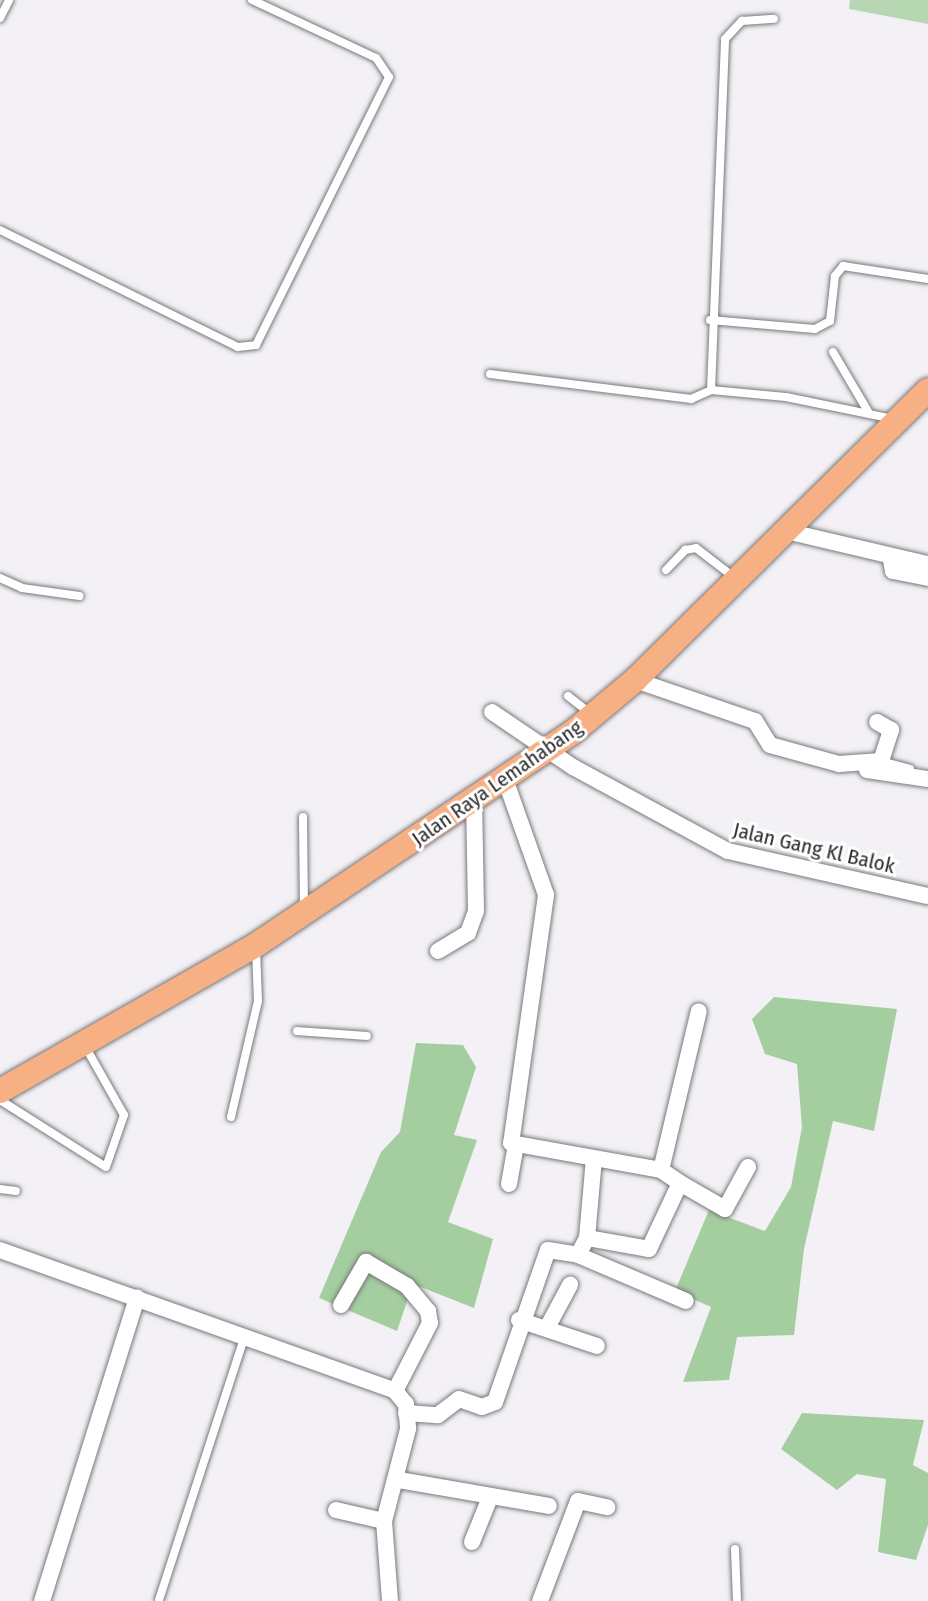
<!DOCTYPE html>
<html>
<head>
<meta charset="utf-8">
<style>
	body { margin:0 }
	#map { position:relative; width:928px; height:1601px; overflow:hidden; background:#f3f1f5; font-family:"Fira Sans Condensed",sans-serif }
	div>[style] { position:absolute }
	.green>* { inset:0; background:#b7d7b3 }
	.forest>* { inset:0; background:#a4cea0 }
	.roads { filter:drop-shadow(0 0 2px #79787b) drop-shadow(0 0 2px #79787b) }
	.service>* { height:8px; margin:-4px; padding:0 4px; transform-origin:4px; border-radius:4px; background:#fff }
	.minor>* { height:16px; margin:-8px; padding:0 8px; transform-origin:8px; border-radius:8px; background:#fff }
	.primary>* { height:24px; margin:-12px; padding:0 12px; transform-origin:12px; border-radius:12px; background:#f6b084 }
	span { translate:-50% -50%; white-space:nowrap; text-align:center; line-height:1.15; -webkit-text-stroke:6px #fff; paint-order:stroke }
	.street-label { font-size:21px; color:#2d2c2d }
</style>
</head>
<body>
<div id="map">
	<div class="green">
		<div style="clip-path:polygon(850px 0,928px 0,928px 24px,849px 9px)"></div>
	</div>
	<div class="forest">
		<div style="clip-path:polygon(774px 997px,897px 1009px,874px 1131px,833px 1121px,804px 1249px,794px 1335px,737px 1337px,729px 1380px,683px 1382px,711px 1307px,675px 1291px,709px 1210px,765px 1231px,791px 1187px,802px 1127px,797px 1064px,765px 1054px,752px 1019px)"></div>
		<div style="clip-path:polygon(416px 1043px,463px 1045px,476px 1067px,454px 1135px,477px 1140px,448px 1222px,493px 1239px,474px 1308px,413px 1284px,397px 1331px,319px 1298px,381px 1152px,400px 1132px)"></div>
		<div style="clip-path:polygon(802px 1413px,924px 1420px,913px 1465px,928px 1473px,928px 1525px,916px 1560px,878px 1552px,886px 1479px,857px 1474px,837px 1490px,781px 1449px)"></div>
	</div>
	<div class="roads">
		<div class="service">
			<div style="left:0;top:18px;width:20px;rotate:-63deg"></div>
			<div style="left:0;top:230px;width:265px;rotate:26.2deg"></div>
			<div style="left:238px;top:347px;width:18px;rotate:-6deg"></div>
			<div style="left:256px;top:345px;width:299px;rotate:-63.6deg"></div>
			<div style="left:389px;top:77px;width:23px;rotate:-124deg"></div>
			<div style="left:376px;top:58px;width:137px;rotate:-154.9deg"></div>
			<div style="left:710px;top:320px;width:105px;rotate:4.9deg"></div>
			<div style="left:815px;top:329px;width:17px;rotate:-28deg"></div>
			<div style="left:830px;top:321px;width:45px;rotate:-83.7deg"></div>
			<div style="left:835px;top:276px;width:13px;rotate:-51deg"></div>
			<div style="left:843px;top:266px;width:86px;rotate:8.7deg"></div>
			<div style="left:833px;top:352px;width:71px;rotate:59.5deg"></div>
			<div style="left:490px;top:374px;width:203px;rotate:7.1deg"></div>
			<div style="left:691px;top:399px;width:22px;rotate:-24deg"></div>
			<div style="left:711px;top:390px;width:75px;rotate:5.3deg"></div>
			<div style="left:786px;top:397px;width:109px;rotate:11.6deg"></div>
			<div style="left:711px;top:390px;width:351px;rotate:-87.7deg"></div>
			<div style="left:725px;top:39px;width:25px;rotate:-47deg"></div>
			<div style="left:742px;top:21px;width:32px;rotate:-4deg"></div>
			<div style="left:666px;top:570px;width:28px;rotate:-46deg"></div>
			<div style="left:685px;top:550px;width:11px;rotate:-10deg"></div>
			<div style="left:696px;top:548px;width:49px;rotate:37.6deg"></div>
			<div style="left:0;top:578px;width:24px;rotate:24deg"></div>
			<div style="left:22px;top:588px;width:58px;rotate:8deg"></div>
			<div style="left:568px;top:696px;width:29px;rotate:38deg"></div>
			<div style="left:881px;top:761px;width:30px;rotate:15deg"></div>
			<div style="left:303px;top:817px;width:92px;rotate:89.4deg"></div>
			<div style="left:297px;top:1031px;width:70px;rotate:4.1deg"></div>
			<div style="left:0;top:1100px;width:125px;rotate:32.3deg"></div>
			<div style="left:106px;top:1167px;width:55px;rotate:-70.9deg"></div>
			<div style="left:124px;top:1115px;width:79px;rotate:-119.5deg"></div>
			<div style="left:231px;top:1117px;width:119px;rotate:-76.9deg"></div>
			<div style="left:258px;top:1001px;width:53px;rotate:-92.2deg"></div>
			<div style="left:0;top:1189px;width:16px;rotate:7deg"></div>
			<div style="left:735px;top:1549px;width:52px;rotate:87.8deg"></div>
			<div style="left:159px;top:1600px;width:278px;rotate:-72deg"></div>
		</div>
		<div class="minor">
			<div style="left:786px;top:531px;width:145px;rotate:13.2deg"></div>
			<div style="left:891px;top:560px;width:11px;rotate:80deg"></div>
			<div style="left:893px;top:571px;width:36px;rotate:11deg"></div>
			<div style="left:635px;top:680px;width:127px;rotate:18.9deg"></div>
			<div style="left:755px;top:721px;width:28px;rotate:58deg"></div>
			<div style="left:770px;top:745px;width:72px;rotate:15.4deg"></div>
			<div style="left:839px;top:764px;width:42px;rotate:-4.1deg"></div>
			<div style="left:881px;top:761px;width:33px;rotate:-72deg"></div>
			<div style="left:891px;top:730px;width:16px;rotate:-150deg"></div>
			<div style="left:492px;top:712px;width:98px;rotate:34.2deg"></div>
			<div style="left:573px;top:767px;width:176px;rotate:28.5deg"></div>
			<div style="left:728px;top:851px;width:205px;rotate:12.7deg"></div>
			<div style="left:867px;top:770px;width:62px;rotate:8.4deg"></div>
			<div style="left:505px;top:779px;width:123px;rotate:70.5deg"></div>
			<div style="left:546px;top:895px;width:250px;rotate:98deg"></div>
			<div style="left:511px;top:1143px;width:152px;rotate:10.2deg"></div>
			<div style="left:661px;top:1170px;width:23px;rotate:34deg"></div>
			<div style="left:680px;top:1183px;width:73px;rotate:115.2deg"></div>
			<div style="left:649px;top:1249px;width:63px;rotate:-169.9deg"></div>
			<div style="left:587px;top:1238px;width:19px;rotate:118deg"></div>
			<div style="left:438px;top:951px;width:35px;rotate:-31deg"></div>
			<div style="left:468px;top:933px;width:23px;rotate:-70deg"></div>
			<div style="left:476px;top:911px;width:111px;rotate:-91deg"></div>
			<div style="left:661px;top:1170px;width:163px;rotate:-76.6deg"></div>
			<div style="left:680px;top:1183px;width:52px;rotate:30deg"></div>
			<div style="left:725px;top:1209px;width:48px;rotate:-61.3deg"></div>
			<div style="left:509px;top:1184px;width:40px;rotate:-80deg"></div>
			<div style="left:587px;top:1238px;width:80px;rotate:-85deg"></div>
			<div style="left:0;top:1250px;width:419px;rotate:19.6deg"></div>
			<div style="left:395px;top:1391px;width:17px;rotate:50deg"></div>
			<div style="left:406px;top:1404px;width:25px;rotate:85deg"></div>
			<div style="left:408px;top:1429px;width:95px;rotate:104.6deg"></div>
			<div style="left:384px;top:1521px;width:80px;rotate:85.7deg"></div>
			<div style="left:341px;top:1305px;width:50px;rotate:-59.8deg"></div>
			<div style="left:366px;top:1262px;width:48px;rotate:30.3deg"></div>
			<div style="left:407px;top:1286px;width:33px;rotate:50deg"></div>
			<div style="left:428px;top:1311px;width:12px;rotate:81deg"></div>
			<div style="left:430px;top:1323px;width:76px;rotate:117.2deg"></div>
			<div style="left:519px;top:1320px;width:82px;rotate:18.4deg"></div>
			<div style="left:548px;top:1326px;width:47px;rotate:-61.8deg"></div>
			<div style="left:406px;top:1413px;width:32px;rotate:4deg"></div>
			<div style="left:438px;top:1415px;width:26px;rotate:-37deg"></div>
			<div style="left:459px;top:1399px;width:24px;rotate:19deg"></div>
			<div style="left:482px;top:1407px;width:14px;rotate:-21deg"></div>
			<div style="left:495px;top:1402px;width:161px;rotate:-70.8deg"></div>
			<div style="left:548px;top:1250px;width:30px;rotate:9deg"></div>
			<div style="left:578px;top:1255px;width:117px;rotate:23.1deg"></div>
			<div style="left:399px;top:1480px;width:152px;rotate:9.8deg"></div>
			<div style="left:336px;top:1510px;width:49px;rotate:12.9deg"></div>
			<div style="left:472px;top:1542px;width:45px;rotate:-68deg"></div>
			<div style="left:42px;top:1601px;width:318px;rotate:-72.6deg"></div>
			<div style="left:540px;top:1601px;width:107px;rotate:-69.2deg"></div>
			<div style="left:578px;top:1501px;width:30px;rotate:12deg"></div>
		</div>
		<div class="primary">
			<div style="left:0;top:1091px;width:295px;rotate:-29.7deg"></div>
			<div style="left:256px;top:945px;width:382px;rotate:-33.9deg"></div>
			<div style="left:573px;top:732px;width:81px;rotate:-40deg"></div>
			<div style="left:635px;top:680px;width:412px;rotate:-44.7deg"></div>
		</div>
	</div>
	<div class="street-label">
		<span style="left:497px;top:783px;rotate:-35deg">Jalan Raya Lemahabang</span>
		<span style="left:814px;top:848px;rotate:13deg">Jalan Gang Kl Balok</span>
	</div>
</div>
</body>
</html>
